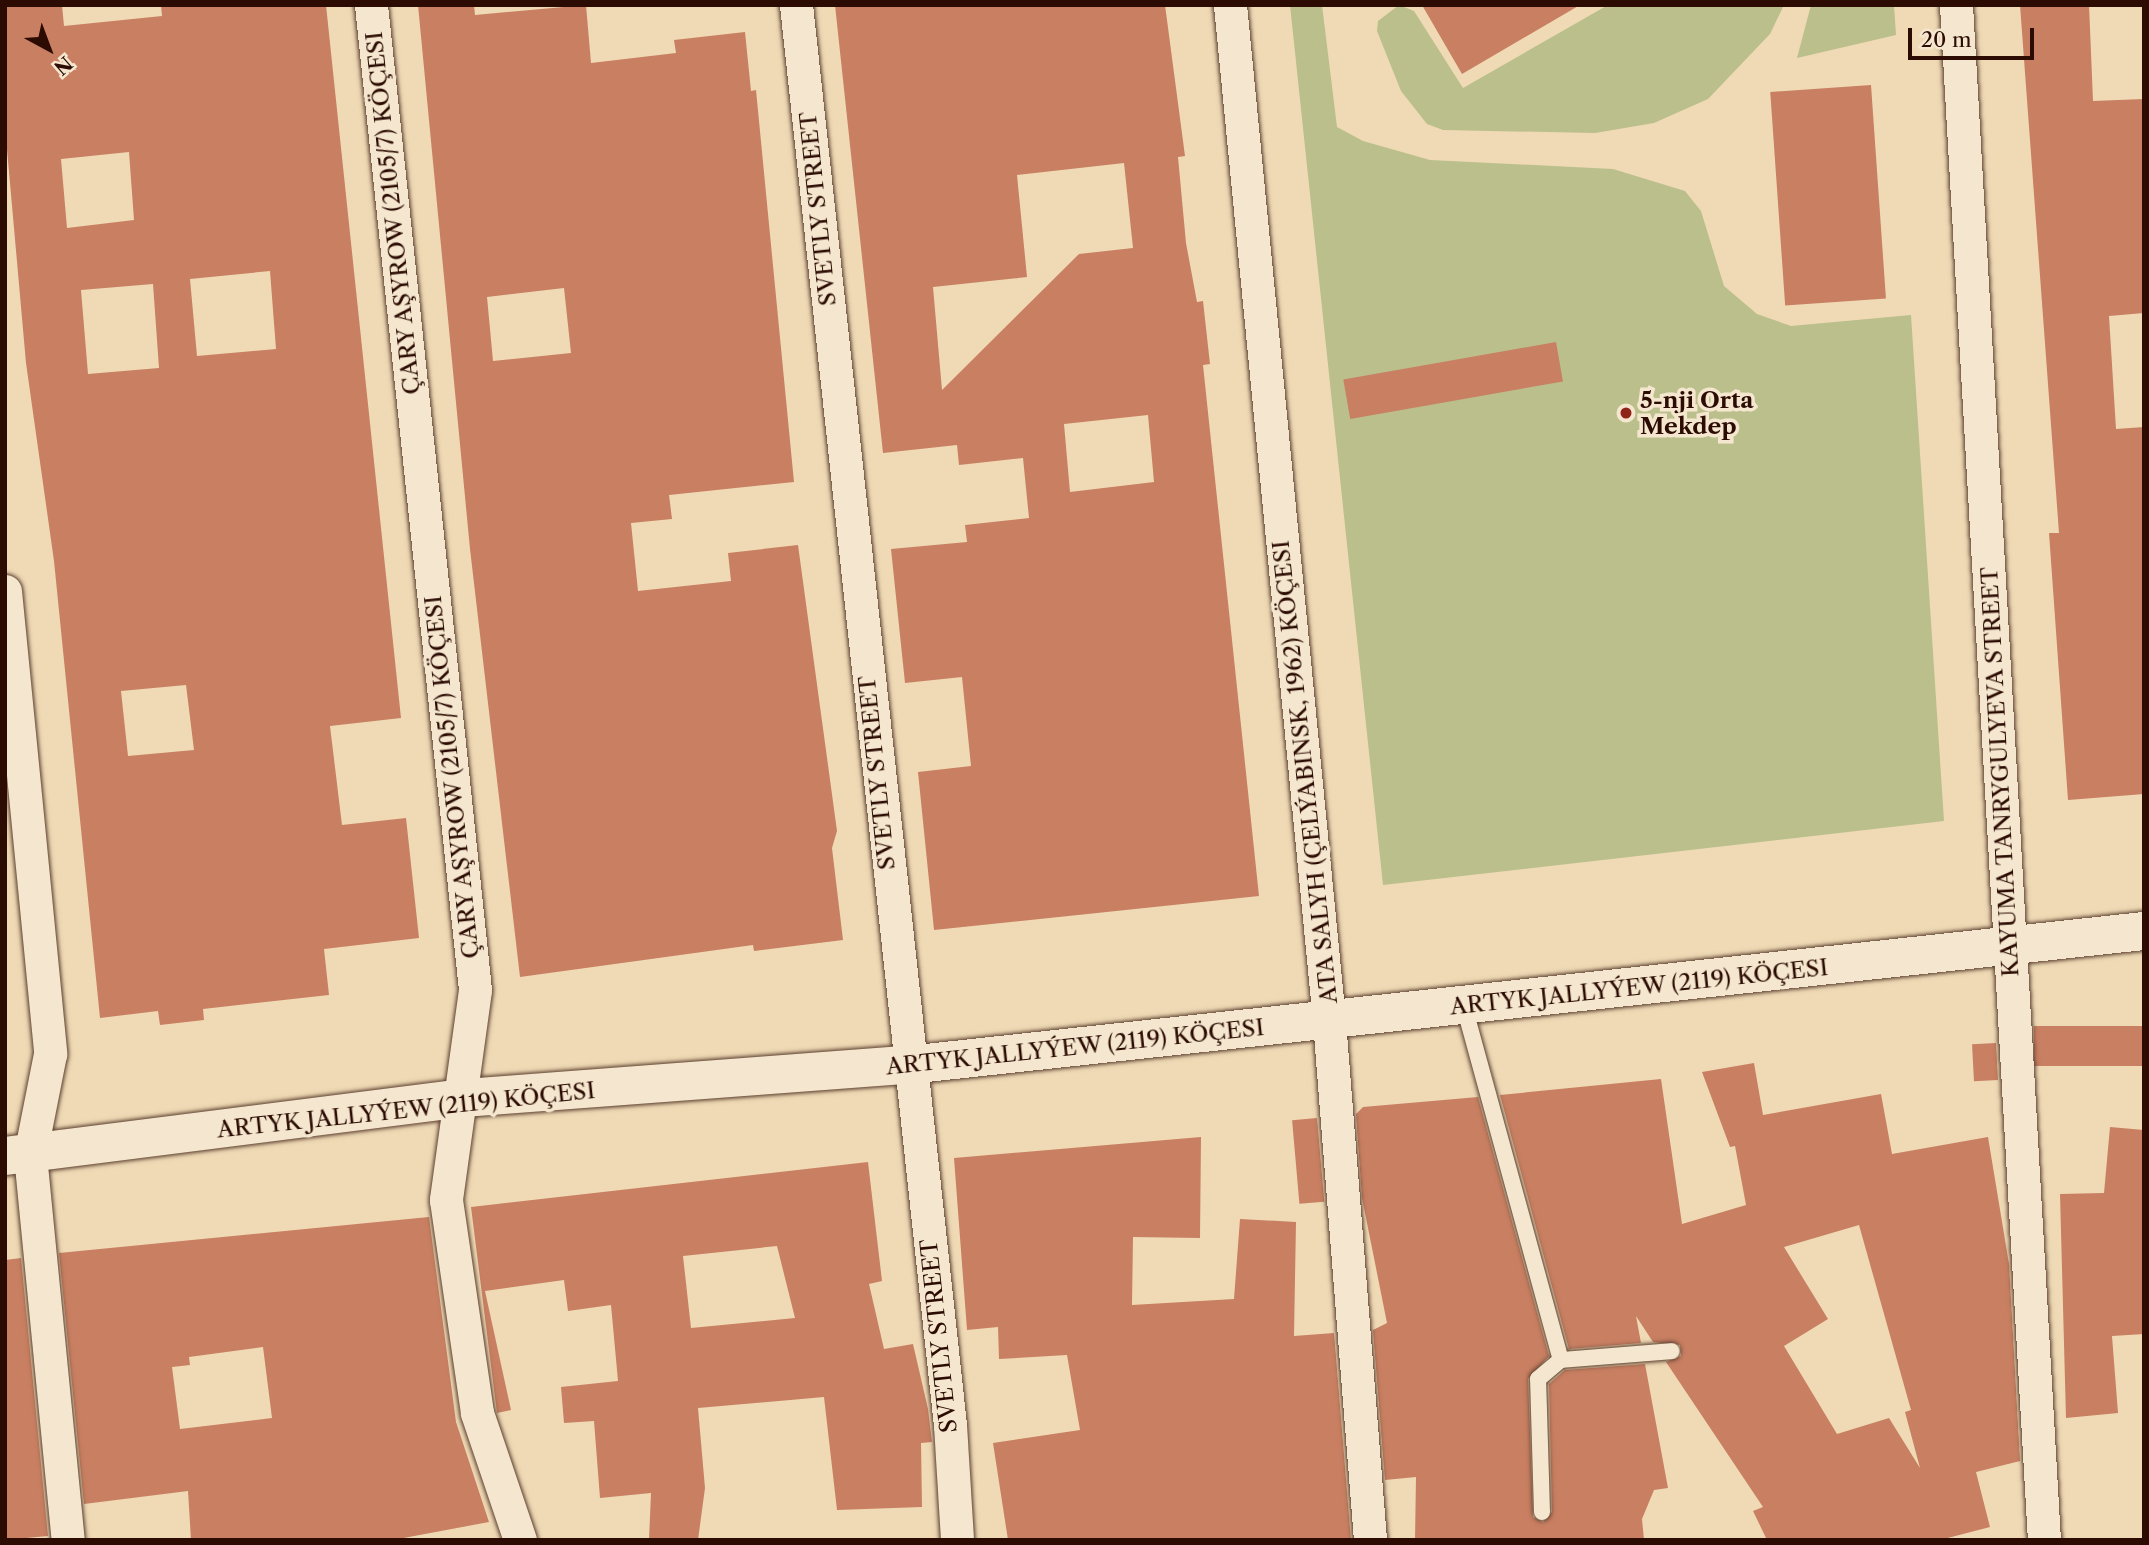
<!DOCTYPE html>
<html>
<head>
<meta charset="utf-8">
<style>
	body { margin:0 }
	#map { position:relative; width:2149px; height:1545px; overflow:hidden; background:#efdab5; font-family:"Libre Caslon Text",serif }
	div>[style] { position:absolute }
	.green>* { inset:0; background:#bbbf8c }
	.building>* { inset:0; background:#c87f62; transform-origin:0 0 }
	.roads { filter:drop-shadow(0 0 2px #5c3f2f) drop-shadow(0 0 2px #5c3f2f) }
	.service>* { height:16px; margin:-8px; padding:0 8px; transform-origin:8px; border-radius:8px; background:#f5e7cf }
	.minor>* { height:33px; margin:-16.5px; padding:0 16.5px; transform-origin:16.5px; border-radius:16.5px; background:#f5e7cf }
	.tertiary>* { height:38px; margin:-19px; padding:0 19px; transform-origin:19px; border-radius:19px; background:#f5e7cf }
	.dots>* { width:19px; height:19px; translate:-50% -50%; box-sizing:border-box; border:4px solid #f5e7cf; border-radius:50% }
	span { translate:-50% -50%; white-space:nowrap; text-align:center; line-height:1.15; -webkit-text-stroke:7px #f5e7cf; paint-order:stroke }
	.street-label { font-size:23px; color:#2b0b02 }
	.poi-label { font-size:23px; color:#2b0b02; font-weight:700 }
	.left { translate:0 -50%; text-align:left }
	.frame { position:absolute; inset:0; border:7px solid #2b0b02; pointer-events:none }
	.north { position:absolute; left:14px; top:14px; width:70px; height:70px; -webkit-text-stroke:5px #f5e7cf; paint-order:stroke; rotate:139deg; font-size:19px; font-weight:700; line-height:28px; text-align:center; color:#2b0b02 }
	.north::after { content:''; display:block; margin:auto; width:24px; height:32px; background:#2b0b02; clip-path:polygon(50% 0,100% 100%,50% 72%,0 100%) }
	.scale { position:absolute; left:1908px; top:28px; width:126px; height:32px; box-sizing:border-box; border:4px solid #2b0b02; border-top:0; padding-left:9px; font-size:21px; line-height:24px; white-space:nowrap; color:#2b0b02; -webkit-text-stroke:5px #f5e7cf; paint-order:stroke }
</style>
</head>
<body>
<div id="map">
	<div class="green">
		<div style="clip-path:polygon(1290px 5px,1322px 5px,1337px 127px,1363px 141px,1430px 160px,1613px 169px,1685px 191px,1701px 211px,1724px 286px,1757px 314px,1791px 326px,1911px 315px,1944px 821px,1383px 885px)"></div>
		<div style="clip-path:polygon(1399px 5px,1414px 11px,1463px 88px,1608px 5px,1784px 5px,1770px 34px,1708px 99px,1654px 123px,1595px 133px,1443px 130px,1427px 124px,1401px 91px,1377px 31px,1378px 21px)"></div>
		<div style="clip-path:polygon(1811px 5px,1894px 5px,1896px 35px,1797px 58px)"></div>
	</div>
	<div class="building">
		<div style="clip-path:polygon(evenodd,5px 5px,62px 5px,64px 26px,162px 16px,161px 5px,326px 5px,401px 718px,330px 726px,342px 825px,406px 818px,419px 938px,324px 949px,329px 995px,203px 1009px,204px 1020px,160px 1025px,158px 1011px,100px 1018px,54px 561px,26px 363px,5px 127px,5px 5px,129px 152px,134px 220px,67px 228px,61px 159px,129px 152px,5px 5px,270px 271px,276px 349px,197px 356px,190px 279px,270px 271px,5px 5px,153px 284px,159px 368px,88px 374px,81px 290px,153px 284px,5px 5px,186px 685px,194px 750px,128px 756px,121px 691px,186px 685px)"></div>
		<div style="clip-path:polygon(evenodd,418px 5px,474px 5px,475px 15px,586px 5px,591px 63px,676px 53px,674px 40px,745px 32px,751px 91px,756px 90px,794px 482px,669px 495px,672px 519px,631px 523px,638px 591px,731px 581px,728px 553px,798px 545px,837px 831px,832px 848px,843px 940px,754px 951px,753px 945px,520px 977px,470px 549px,418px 5px,564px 288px,571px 353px,493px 361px,487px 297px,564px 288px)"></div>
		<div style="clip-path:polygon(evenodd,835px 5px,1165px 5px,1185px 156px,1178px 157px,1186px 243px,1197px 302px,1203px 301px,1210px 364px,1203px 365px,1259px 896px,934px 930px,918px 772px,971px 766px,962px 677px,905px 683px,891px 549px,967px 542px,965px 525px,1029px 518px,1023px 458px,959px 465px,957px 445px,883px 453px,835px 5px,1124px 163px,1133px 248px,1079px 254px,942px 390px,933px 287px,1027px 277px,1017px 175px,1124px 163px,835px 5px,1148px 415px,1154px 482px,1070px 492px,1064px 424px,1148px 415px)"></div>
		<div style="clip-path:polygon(1422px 5px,1580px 5px,1462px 74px)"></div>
		<div style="clip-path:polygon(2020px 5px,2089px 5px,2093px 101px,2144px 99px,2144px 313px,2109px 316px,2116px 429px,2144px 427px,2144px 794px,2068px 800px,2049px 533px,2059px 533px)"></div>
		<div style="left:1871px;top:85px;width:214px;height:101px;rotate:86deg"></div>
		<div style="left:1556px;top:342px;width:40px;height:216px;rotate:80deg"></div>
		<div style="left:2144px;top:1026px;width:40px;height:110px;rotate:90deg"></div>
		<div style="left:1996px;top:1043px;width:37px;height:24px;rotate:87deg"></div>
		<div style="clip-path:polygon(evenodd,1754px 1063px,1763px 1115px,1881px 1094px,1892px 1154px,1988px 1137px,2009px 1264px,2020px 1461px,1976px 1472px,1990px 1527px,1940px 1540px,1767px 1540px,1753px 1511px,1763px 1507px,1666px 1362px,1681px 1356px,1680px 1345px,1653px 1342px,1636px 1316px,1641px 1343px,1569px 1349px,1500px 1095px,1661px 1079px,1682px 1224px,1746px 1205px,1735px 1146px,1730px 1147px,1702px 1072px,1754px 1063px,1859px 1225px,1911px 1410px,1905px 1412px,1920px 1468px,1889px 1418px,1837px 1434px,1784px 1346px,1828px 1319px,1784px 1247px,1859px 1225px)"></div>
		<div style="clip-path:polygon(1478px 1097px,1549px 1356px,1528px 1379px,1533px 1517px,1543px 1522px,1552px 1512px,1549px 1384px,1565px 1370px,1645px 1364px,1668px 1488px,1654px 1490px,1642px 1519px,1644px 1540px,1415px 1540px,1416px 1477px,1385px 1480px,1373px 1330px,1387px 1323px,1362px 1198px,1356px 1114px,1363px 1107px)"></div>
		<div style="left:1317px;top:1118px;width:84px;height:25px;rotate:85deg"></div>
		<div style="clip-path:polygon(2110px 1127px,2144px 1130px,2144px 1334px,2112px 1336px,2118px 1413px,2066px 1418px,2060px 1194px,2104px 1193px)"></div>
		<div style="clip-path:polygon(1201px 1137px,1200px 1238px,1133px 1237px,1132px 1305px,1234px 1299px,1240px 1219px,1296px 1222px,1294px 1336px,1334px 1333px,1351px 1540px,1008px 1540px,993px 1443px,1080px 1430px,1067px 1355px,999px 1359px,998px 1327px,967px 1330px,954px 1158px)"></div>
		<div style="clip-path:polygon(evenodd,868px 1162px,882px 1281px,869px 1284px,884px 1349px,913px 1344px,928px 1409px,932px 1442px,921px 1443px,922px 1507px,837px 1510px,824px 1397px,698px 1408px,705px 1488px,698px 1540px,649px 1540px,651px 1493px,600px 1498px,594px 1421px,564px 1423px,561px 1387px,618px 1381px,611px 1305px,568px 1311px,564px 1280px,485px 1291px,511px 1410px,497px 1413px,471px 1207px,868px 1162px,777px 1246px,795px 1318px,691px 1328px,683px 1256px,777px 1246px)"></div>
		<div style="clip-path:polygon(evenodd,429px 1217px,456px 1422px,489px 1522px,393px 1540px,191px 1540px,188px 1491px,84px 1504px,59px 1253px,429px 1217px,263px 1347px,272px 1418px,180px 1429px,172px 1367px,190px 1365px,189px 1357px,263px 1347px)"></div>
		<div style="clip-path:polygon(21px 1258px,48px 1536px,5px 1540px,5px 1260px)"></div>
	</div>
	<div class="roads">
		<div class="service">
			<div style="left:1464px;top:1006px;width:367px;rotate:74.7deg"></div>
			<div style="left:1561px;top:1360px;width:111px;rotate:-4.6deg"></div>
			<div style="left:1542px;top:1512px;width:133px;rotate:-91.7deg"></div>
			<div style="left:1538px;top:1379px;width:30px;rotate:-40deg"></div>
		</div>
		<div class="minor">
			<div style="left:371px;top:5px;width:990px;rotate:83.97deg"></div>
			<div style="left:475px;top:990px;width:212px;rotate:97.9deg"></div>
			<div style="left:446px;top:1200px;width:215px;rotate:81.7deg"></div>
			<div style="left:477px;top:1413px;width:134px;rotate:71.3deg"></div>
			<div style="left:796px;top:5px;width:1428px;rotate:83.81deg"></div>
			<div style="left:950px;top:1425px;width:115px;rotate:86.5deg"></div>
			<div style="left:1230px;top:5px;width:1021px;rotate:84.43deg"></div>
			<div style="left:1329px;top:1021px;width:521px;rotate:85.48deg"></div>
			<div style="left:1956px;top:5px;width:1538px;rotate:86.72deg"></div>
			<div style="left:5px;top:591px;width:465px;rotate:84.4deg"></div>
			<div style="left:50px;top:1054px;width:103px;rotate:101.2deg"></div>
			<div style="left:30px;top:1155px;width:387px;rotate:84.4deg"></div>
		</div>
		<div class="tertiary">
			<div style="left:5px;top:1156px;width:464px;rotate:-7.2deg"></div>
			<div style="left:465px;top:1098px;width:444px;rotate:-4.3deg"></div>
			<div style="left:908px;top:1065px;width:1243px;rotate:-6.19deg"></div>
		</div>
	</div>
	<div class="dots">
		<div style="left:1626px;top:413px;background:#8f2418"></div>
	</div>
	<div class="street-label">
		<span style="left:818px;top:209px;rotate:-96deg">SVETLY STREET</span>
		<span style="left:393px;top:213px;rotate:-96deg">ÇARY AŞYROW (2105/7) KÖÇESI</span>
		<span style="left:1305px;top:772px;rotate:-96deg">ATA SALYH (ÇELÝABINSK, 1962) KÖÇESI</span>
		<span style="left:2000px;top:772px;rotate:-93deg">KAYUMA TANRYGULYEVA STREET</span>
		<span style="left:877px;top:773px;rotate:-96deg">SVETLY STREET</span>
		<span style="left:452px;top:777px;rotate:-96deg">ÇARY AŞYROW (2105/7) KÖÇESI</span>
		<span style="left:1639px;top:987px;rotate:-6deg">ARTYK JALLYÝEW (2119) KÖÇESI</span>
		<span style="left:1075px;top:1047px;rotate:-6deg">ARTYK JALLYÝEW (2119) KÖÇESI</span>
		<span style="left:406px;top:1110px;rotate:-6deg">ARTYK JALLYÝEW (2119) KÖÇESI</span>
		<span style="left:939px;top:1336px;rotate:-96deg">SVETLY STREET</span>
	</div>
	<div class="poi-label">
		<span class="left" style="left:1640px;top:413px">5-nji Orta<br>Mekdep</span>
	</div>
	<div class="frame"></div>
	<div class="north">N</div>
	<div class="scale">20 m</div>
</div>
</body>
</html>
